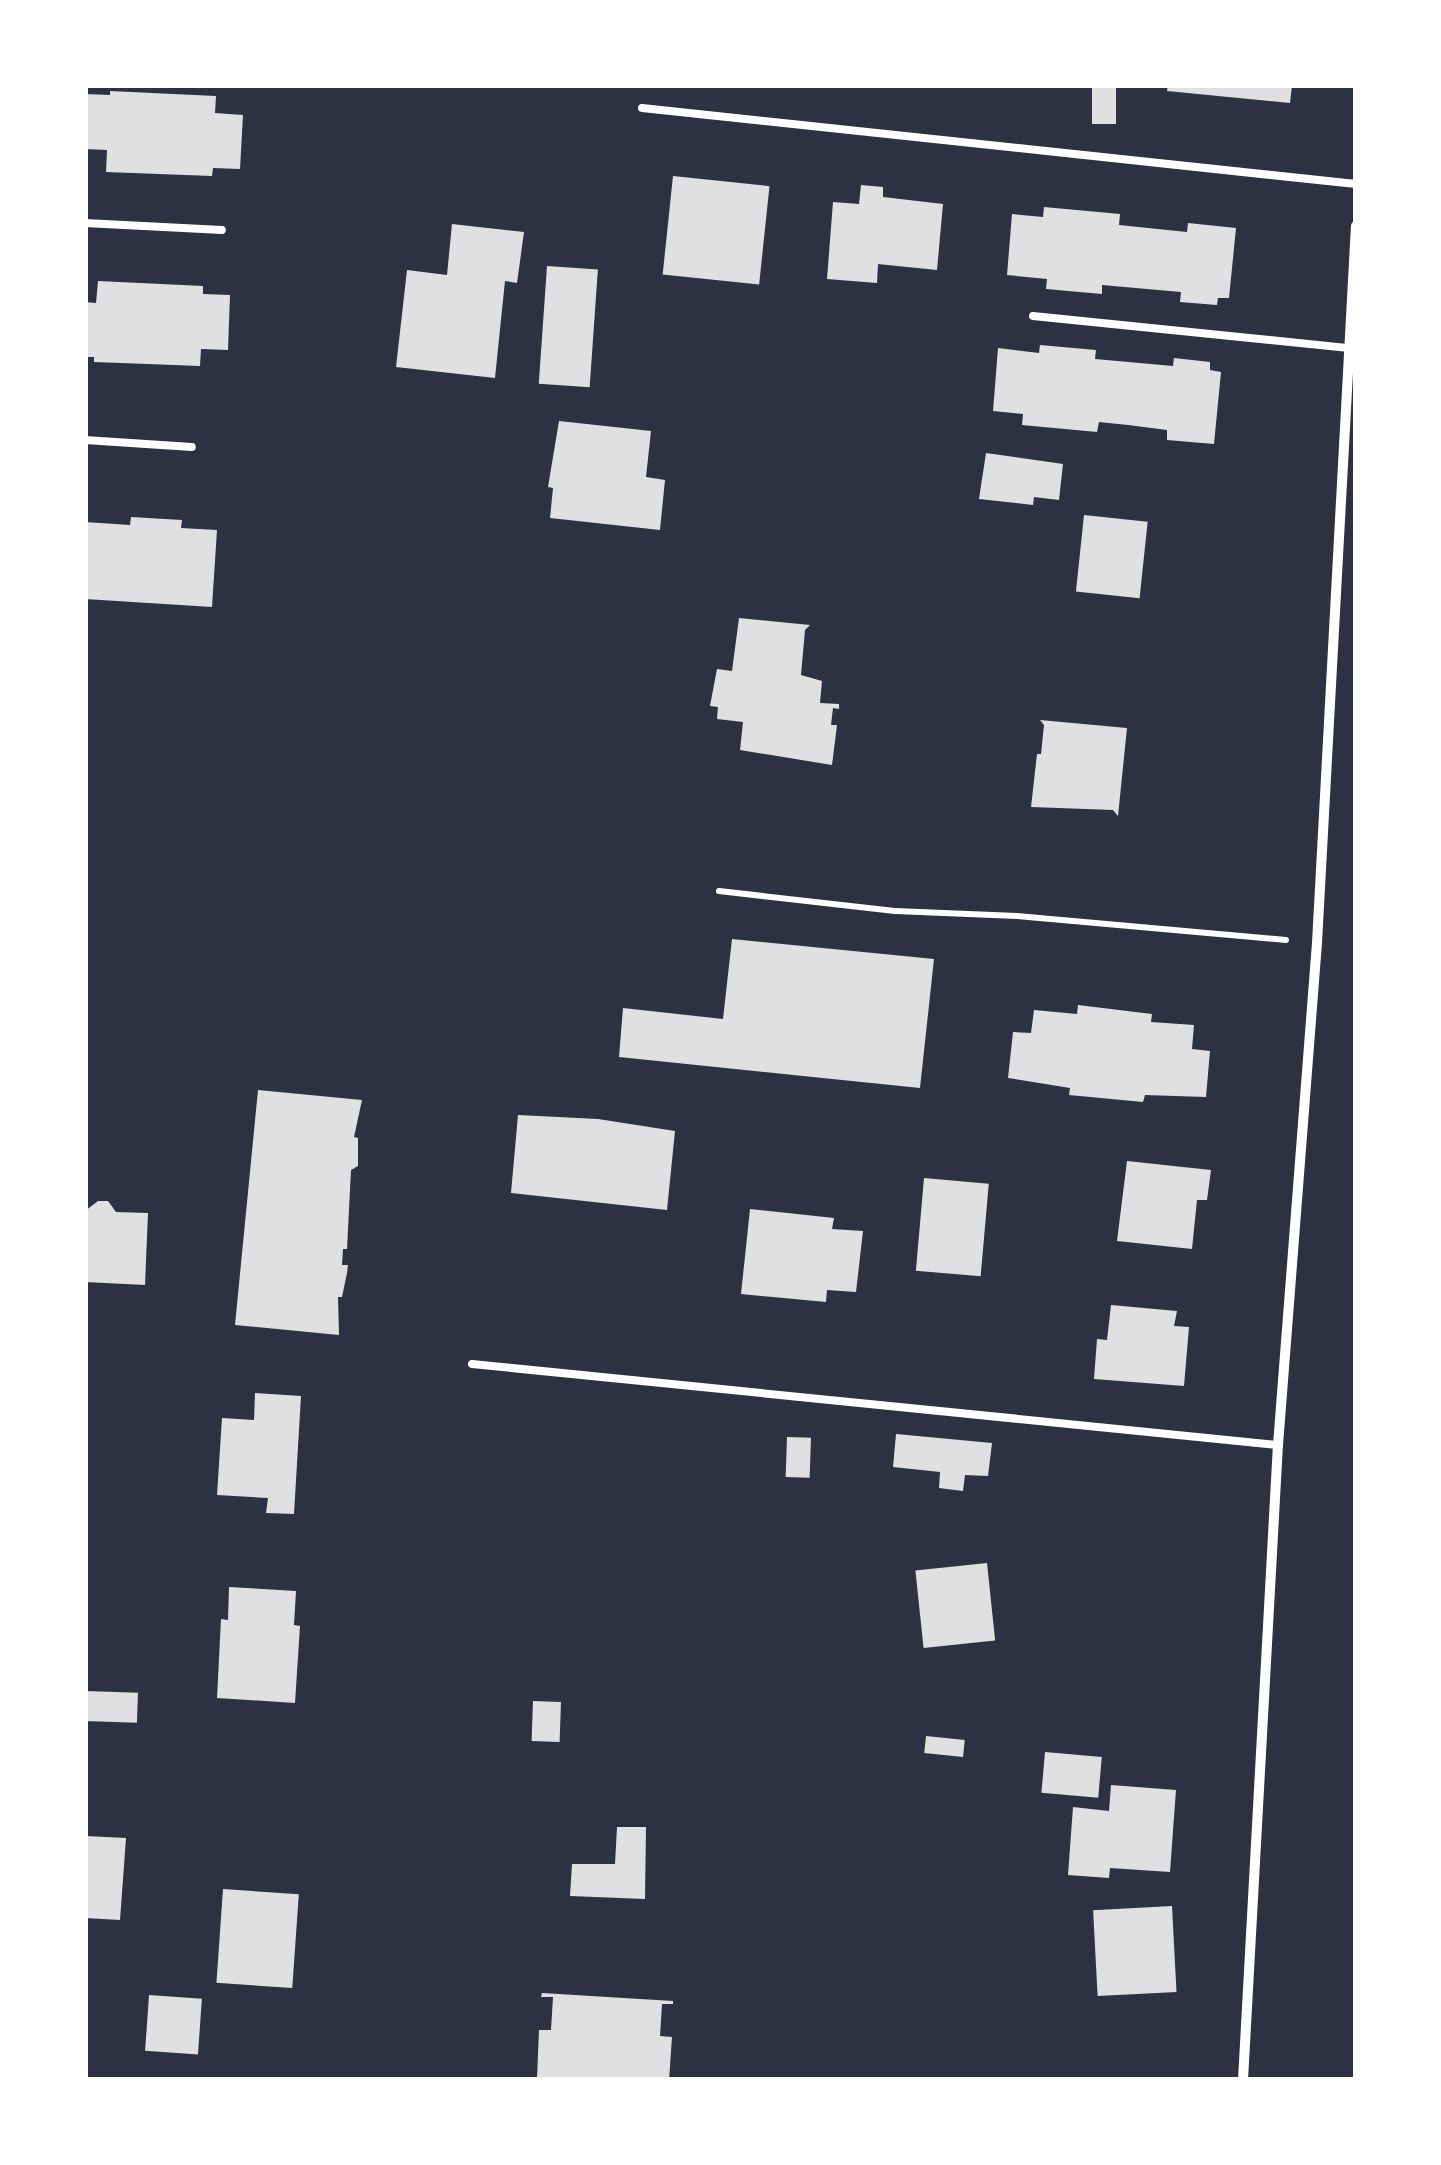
<!DOCTYPE html>
<html>
<head>
<meta charset="utf-8">
<style>
	body { margin:0 }
	#map { position:relative; width:1441px; height:2165px; overflow:hidden; background:#2d3142; font-family:Raleway,sans-serif }
	div>[style] { position:absolute }
	.building>* { inset:0; background:#e0e0e3; transform-origin:0 0 }
	.path>* { height:6px; margin:-3px; padding:0 3px; transform-origin:3px; border-radius:3px; background:#fff }
	.service>* { height:8px; margin:-4px; padding:0 4px; transform-origin:4px; border-radius:4px; background:#fff }
	.minor>* { height:10px; margin:-5px; padding:0 5px; transform-origin:5px; border-radius:5px; background:#fff }
	span { translate:-50% -50%; white-space:nowrap; text-align:center; line-height:1.15; -webkit-text-stroke:8px #fff; paint-order:stroke }
	.frame { position:absolute; inset:0; border:88px solid #fff; pointer-events:none }
</style>
</head>
<body>
<div id="map">
	<div class="building">
		<div style="left:1092px;top:85px;width:24px;height:39px"></div>
		<div style="clip-path:polygon(1168px 85px,1292px 85px,1290px 103px,1167px 91px)"></div>
		<div style="clip-path:polygon(110px 91px,216px 96px,215px 113px,243px 115px,240px 169px,213px 168px,212px 176px,106px 172px,107px 150px,85px 149px,85px 94px,110px 95px)"></div>
		<div style="left:673px;top:176px;width:97px;height:99px;rotate:6deg"></div>
		<div style="clip-path:polygon(861px 185px,883px 187px,883px 197px,943px 204px,937px 270px,878px 264px,877px 283px,827px 279px,833px 202px,859px 204px)"></div>
		<div style="clip-path:polygon(1044px 207px,1120px 214px,1119px 225px,1187px 232px,1188px 223px,1236px 228px,1229px 298px,1218px 298px,1217px 305px,1180px 302px,1181px 292px,1102px 285px,1102px 294px,1046px 289px,1047px 279px,1007px 275px,1012px 214px,1043px 217px)"></div>
		<div style="clip-path:polygon(452px 224px,524px 232px,517px 283px,505px 281px,495px 378px,396px 367px,407px 270px,447px 275px)"></div>
		<div style="left:547px;top:266px;width:51px;height:118px;rotate:4deg"></div>
		<div style="clip-path:polygon(98px 281px,203px 286px,203px 294px,230px 295px,228px 350px,201px 349px,200px 366px,94px 362px,94px 357px,85px 357px,85px 302px,96px 303px)"></div>
		<div style="clip-path:polygon(1040px 345px,1096px 350px,1095px 359px,1173px 366px,1174px 358px,1210px 362px,1210px 370px,1221px 372px,1214px 444px,1167px 440px,1167px 430px,1128px 425px,1099px 422px,1097px 432px,1022px 425px,1023px 414px,993px 411px,998px 348px,1039px 353px)"></div>
		<div style="clip-path:polygon(559px 421px,651px 431px,646px 477px,665px 480px,660px 530px,550px 518px,553px 488px,548px 487px)"></div>
		<div style="clip-path:polygon(986px 453px,1063px 464px,1059px 500px,1034px 497px,1033px 505px,979px 499px)"></div>
		<div style="left:1084px;top:515px;width:64px;height:77px;rotate:6deg"></div>
		<div style="clip-path:polygon(131px 517px,182px 520px,181px 528px,217px 530px,212px 607px,85px 599px,85px 522px,130px 525px)"></div>
		<div style="clip-path:polygon(739px 618px,810px 625px,805px 630px,801px 675px,822px 681px,820px 703px,839px 704px,839px 709px,833px 708px,831px 725px,837px 725px,832px 765px,740px 750px,743px 722px,717px 719px,718px 707px,710px 706px,717px 669px,732px 671px)"></div>
		<div style="clip-path:polygon(1040px 720px,1127px 728px,1118px 816px,1113px 810px,1031px 807px,1037px 754px,1041px 754px,1044px 725px)"></div>
		<div style="clip-path:polygon(732px 939px,934px 959px,920px 1088px,619px 1057px,623px 1008px,723px 1019px)"></div>
		<div style="clip-path:polygon(1078px 1005px,1152px 1014px,1151px 1022px,1194px 1025px,1192px 1049px,1210px 1051px,1206px 1097px,1145px 1095px,1143px 1102px,1069px 1095px,1070px 1088px,1008px 1078px,1013px 1032px,1031px 1033px,1034px 1010px,1077px 1014px)"></div>
		<div style="clip-path:polygon(258px 1090px,362px 1100px,354px 1137px,358px 1138px,358px 1166px,351px 1170px,347px 1249px,343px 1249px,342px 1265px,348px 1265px,347px 1273px,342px 1297px,338px 1297px,339px 1335px,235px 1325px)"></div>
		<div style="clip-path:polygon(518px 1115px,598px 1119px,675px 1131px,667px 1210px,511px 1193px)"></div>
		<div style="clip-path:polygon(1127px 1161px,1211px 1170px,1207px 1200px,1197px 1200px,1192px 1249px,1117px 1241px)"></div>
		<div style="left:924px;top:1178px;width:65px;height:93px;rotate:5deg"></div>
		<div style="clip-path:polygon(98px 1201px,108px 1201px,116px 1212px,148px 1213px,145px 1285px,85px 1282px,85px 1211px)"></div>
		<div style="clip-path:polygon(750px 1209px,834px 1218px,832px 1229px,863px 1231px,856px 1292px,827px 1290px,826px 1302px,741px 1294px)"></div>
		<div style="clip-path:polygon(1111px 1305px,1177px 1311px,1174px 1326px,1189px 1327px,1184px 1386px,1094px 1379px,1097px 1339px,1107px 1340px)"></div>
		<div style="clip-path:polygon(255px 1393px,301px 1396px,294px 1514px,266px 1513px,268px 1498px,217px 1495px,222px 1418px,254px 1420px)"></div>
		<div style="clip-path:polygon(896px 1434px,992px 1443px,988px 1476px,965px 1475px,963px 1491px,939px 1488px,940px 1472px,893px 1467px)"></div>
		<div style="left:787px;top:1437px;width:24px;height:40px;rotate:2deg"></div>
		<div style="left:987px;top:1563px;width:78px;height:72px;rotate:84deg"></div>
		<div style="clip-path:polygon(229px 1587px,296px 1591px,294px 1625px,300px 1626px,295px 1703px,217px 1698px,221px 1619px,228px 1620px)"></div>
		<div style="left:85px;top:1691px;width:53px;height:30px;rotate:2deg"></div>
		<div style="left:533px;top:1701px;width:28px;height:40px;rotate:2deg"></div>
		<div style="left:926px;top:1736px;width:39px;height:17px;rotate:6deg"></div>
		<div style="left:1045px;top:1752px;width:57px;height:41px;rotate:5deg"></div>
		<div style="clip-path:polygon(1111px 1785px,1176px 1790px,1170px 1872px,1110px 1868px,1109px 1878px,1068px 1875px,1073px 1807px,1109px 1811px)"></div>
		<div style="clip-path:polygon(617px 1827px,646px 1827px,645px 1899px,570px 1896px,572px 1864px,615px 1864px)"></div>
		<div style="clip-path:polygon(85px 1836px,126px 1838px,120px 1920px,85px 1918px)"></div>
		<div style="left:223px;top:1889px;width:76px;height:94px;rotate:4deg"></div>
		<div style="left:1172px;top:1906px;width:86px;height:79px;rotate:87deg"></div>
		<div style="clip-path:polygon(542px 1993px,673px 2001px,673px 2004px,662px 2004px,660px 2036px,672px 2037px,669px 2080px,537px 2078px,539px 2030px,551px 2030px,553px 1997px,541px 1997px)"></div>
		<div style="left:149px;top:1995px;width:53px;height:56px;rotate:4deg"></div>
	</div>
	<div class="path">
		<div style="left:719px;top:891px;width:177px;rotate:6.5deg"></div>
		<div style="left:895px;top:911px;width:122px;rotate:2.3deg"></div>
		<div style="left:1017px;top:916px;width:270px;rotate:5.1deg"></div>
	</div>
	<div class="service">
		<div style="left:642px;top:108px;width:718px;rotate:6.08deg"></div>
		<div style="left:85px;top:223px;width:137px;rotate:2.9deg"></div>
		<div style="left:1033px;top:316px;width:318px;rotate:5.8deg"></div>
		<div style="left:85px;top:440px;width:107px;rotate:3.7deg"></div>
		<div style="left:472px;top:1364px;width:810px;rotate:5.74deg"></div>
	</div>
	<div class="minor">
		<div style="left:1243px;top:2080px;width:636px;rotate:-86.85deg"></div>
		<div style="left:1278px;top:1445px;width:504px;rotate:-85.56deg"></div>
		<div style="left:1317px;top:943px;width:718px;rotate:-86.89deg"></div>
	</div>
	<div class="frame"></div>
</div>
</body>
</html>
